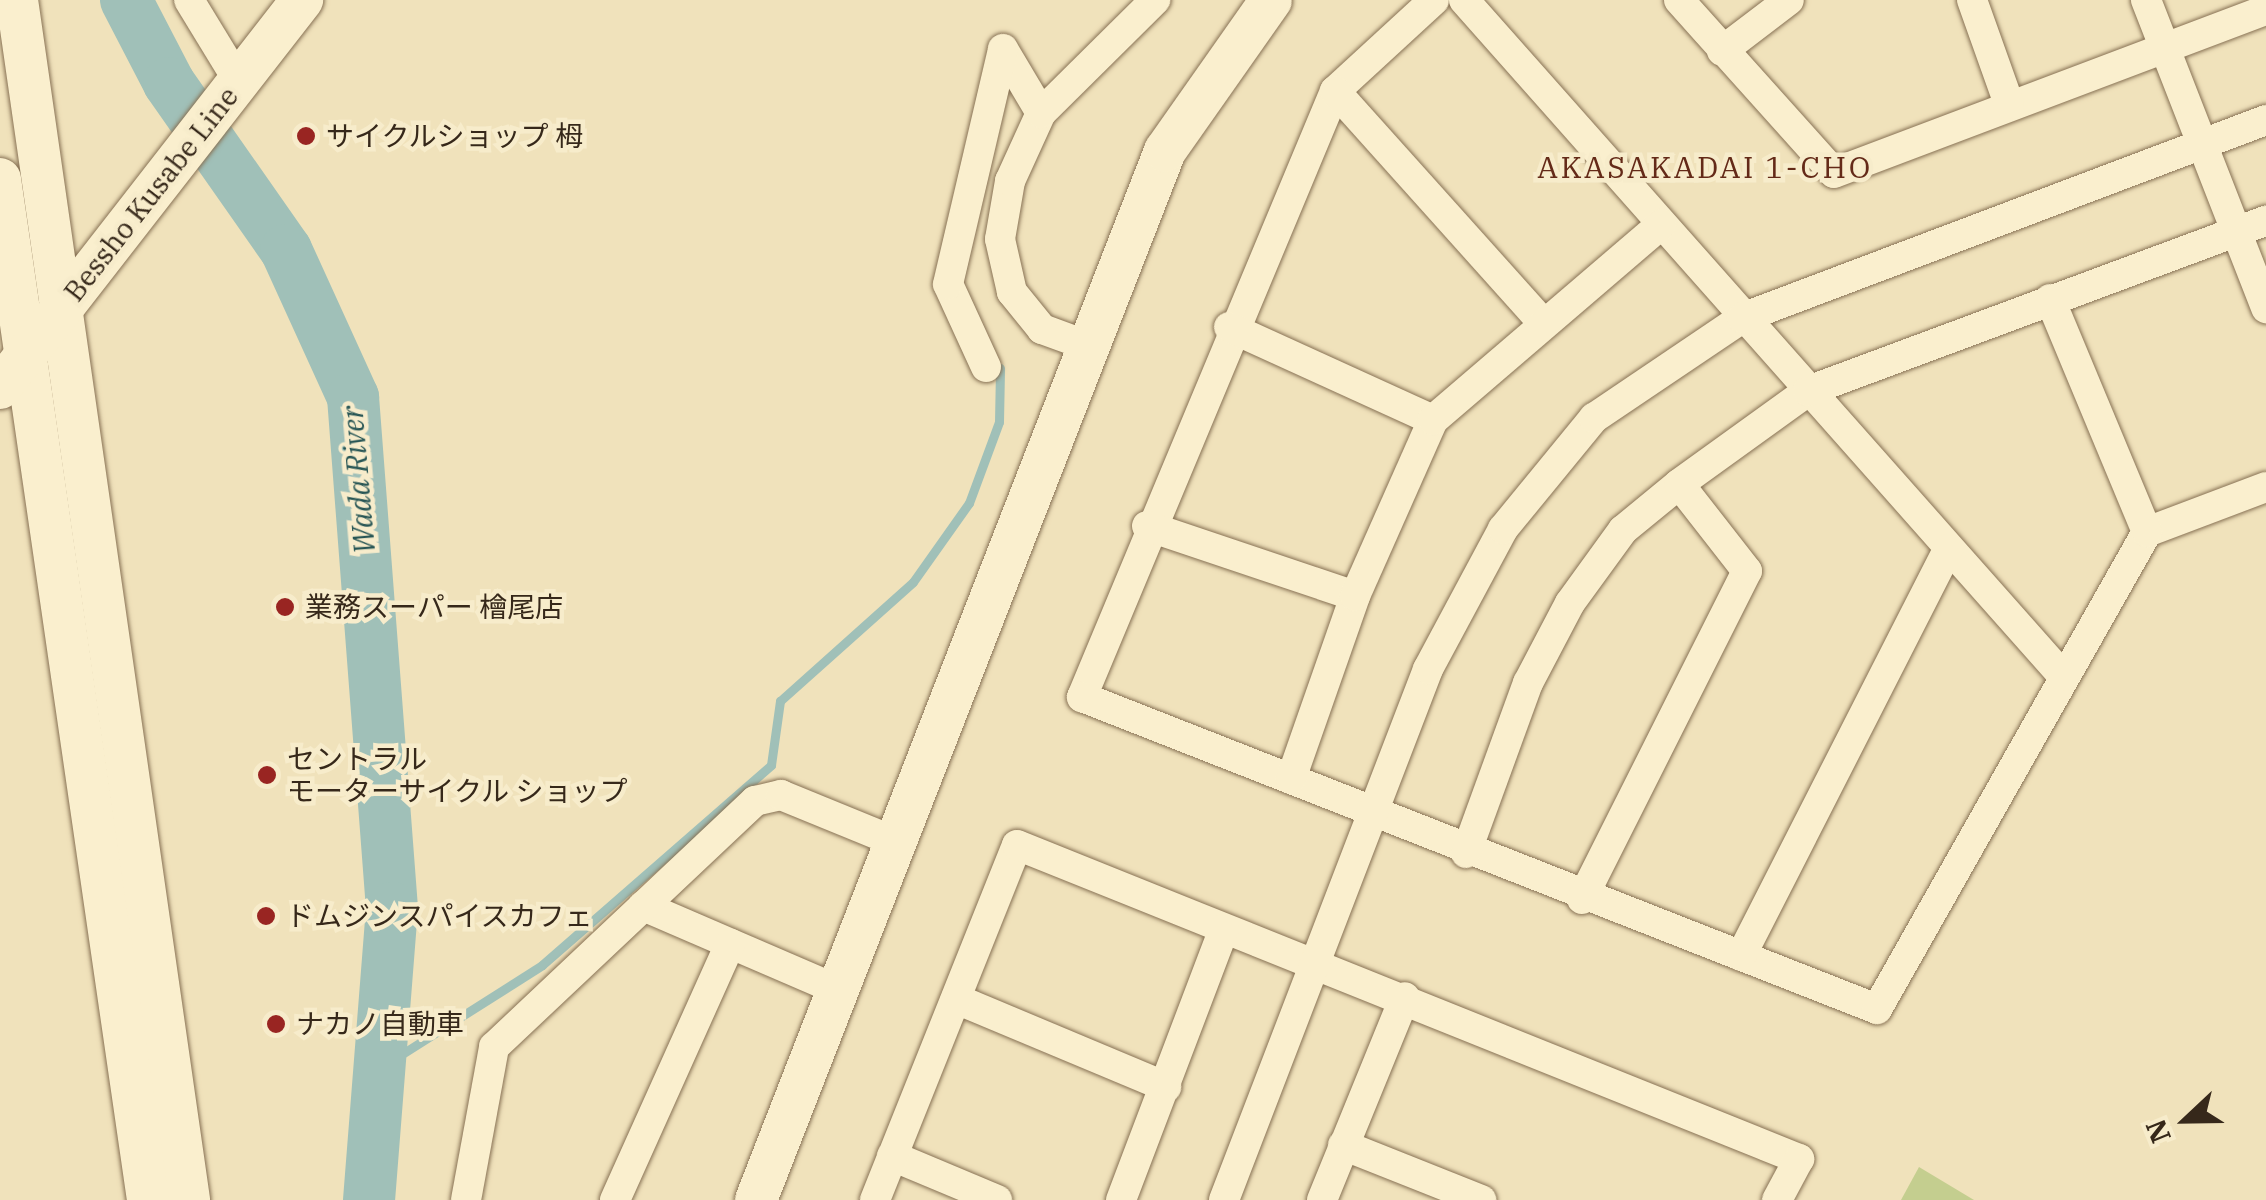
<!DOCTYPE html>
<html>
<head>
<meta charset="utf-8">
<style>
	body { margin:0 }
	#map { position:relative; width:2266px; height:1200px; overflow:hidden; background:#f0e2bb; font-family:"IBM Plex Serif","Noto Sans JP",serif }
	div>[style] { position:absolute }
	.green>* { inset:0; background:#c4ce8f }
	.stream>* { height:9px; margin:-4.5px; padding:0 4.5px; transform-origin:4.5px; border-radius:4.5px; background:#a0c0b8 }
	.river>* { height:52px; margin:-26px; padding:0 26px; transform-origin:26px; border-radius:26px; background:#a0c0b8 }
	.roads { filter:drop-shadow(0 0 2px #877154) drop-shadow(0 0 2px #877154) }
	.street>* { height:30px; margin:-15px; padding:0 15px; transform-origin:15px; border-radius:15px; background:#faefce }
	.secondary>* { height:42px; margin:-21px; padding:0 21px; transform-origin:21px; border-radius:21px; background:#faefce }
	.dots>* { width:28px; height:28px; translate:-50% -50%; box-sizing:border-box; border:5px solid #f7eccb; border-radius:50% }
	span { translate:-50% -50%; white-space:nowrap; text-align:center; line-height:1.15; -webkit-text-stroke:9px #f7eccb; paint-order:stroke }
	.poi-label { font-size:28px; color:#36281a }
	.left { translate:0 -50%; text-align:left }
	.street-label { font-size:28px; color:#36281a }
	.neighbourhood-label { font-size:30px; color:#642a18; letter-spacing:2.5px }
	.water-label { font-size:30px; color:#285655; font-style:italic }
	.north { position:absolute; left:2136px; top:1070px; width:100px; height:100px; -webkit-text-stroke:8px #f7eccb; paint-order:stroke; rotate:248deg; font-size:28px; font-weight:700; line-height:40px; text-align:center; color:#36281a }
	.north::after { content:''; display:block; margin:auto; width:35px; height:45px; background:#36281a; clip-path:polygon(50% 0,100% 100%,50% 72%,0 100%) }
</style>
</head>
<body>
<div id="map">
	<div class="green">
		<div style="clip-path:polygon(1919px 1167px,1974px 1200px,1901px 1200px)"></div>
	</div>
	<div class="stream">
		<div style="left:380px;top:1068px;width:192px;rotate:-32.4deg"></div>
		<div style="left:542px;top:965px;width:304px;rotate:-41.1deg"></div>
		<div style="left:771px;top:765px;width:65px;rotate:-82deg"></div>
		<div style="left:780px;top:701px;width:178px;rotate:-41.8deg"></div>
		<div style="left:913px;top:582px;width:97px;rotate:-54.7deg"></div>
		<div style="left:969px;top:503px;width:86px;rotate:-69.7deg"></div>
		<div style="left:999px;top:422px;width:54px;rotate:-88.9deg"></div>
	</div>
	<div class="river">
		<div style="left:126px;top:0;width:93px;rotate:62.6deg"></div>
		<div style="left:169px;top:83px;width:204px;rotate:55deg"></div>
		<div style="left:286px;top:250px;width:162px;rotate:65.5deg"></div>
		<div style="left:353px;top:397px;width:512px;rotate:85.64deg"></div>
		<div style="left:392px;top:908px;width:293px;rotate:94.5deg"></div>
	</div>
	<div class="roads">
		<div class="street">
			<div style="left:189px;top:0;width:96px;rotate:58.6deg"></div>
			<div style="left:1434px;top:0;width:134px;rotate:137.4deg"></div>
			<div style="left:1335px;top:91px;width:657px;rotate:112.66deg"></div>
			<div style="left:1082px;top:697px;width:854px;rotate:21.43deg"></div>
			<div style="left:1877px;top:1009px;width:548px;rotate:-60.49deg"></div>
			<div style="left:2147px;top:532px;width:127px;rotate:-20.7deg"></div>
			<div style="left:1464px;top:0;width:903px;rotate:48.46deg"></div>
			<div style="left:1679px;top:0;width:232px;rotate:48.1deg"></div>
			<div style="left:1834px;top:173px;width:462px;rotate:-20.7deg"></div>
			<div style="left:1972px;top:0;width:110px;rotate:70.4deg"></div>
			<div style="left:2146px;top:0;width:331px;rotate:68.7deg"></div>
			<div style="left:1003px;top:49px;width:74px;rotate:59.3deg"></div>
			<div style="left:1722px;top:51px;width:84px;rotate:-37.3deg"></div>
			<div style="left:1335px;top:91px;width:310px;rotate:48.1deg"></div>
			<div style="left:2050px;top:299px;width:252px;rotate:67.4deg"></div>
			<div style="left:1229px;top:327px;width:224px;rotate:24.5deg"></div>
			<div style="left:1083px;top:344px;width:44px;rotate:-159.9deg"></div>
			<div style="left:1042px;top:329px;width:48px;rotate:-129deg"></div>
			<div style="left:1012px;top:292px;width:54px;rotate:-102.8deg"></div>
			<div style="left:1000px;top:239px;width:59px;rotate:-80.2deg"></div>
			<div style="left:1010px;top:181px;width:75px;rotate:-65.5deg"></div>
			<div style="left:1041px;top:113px;width:161px;rotate:-44.7deg"></div>
			<div style="left:986px;top:367px;width:91px;rotate:-114.6deg"></div>
			<div style="left:948px;top:284px;width:241px;rotate:-76.8deg"></div>
			<div style="left:1147px;top:526px;width:219px;rotate:18.6deg"></div>
			<div style="left:1291px;top:779px;width:194px;rotate:-70.7deg"></div>
			<div style="left:1355px;top:596px;width:193px;rotate:-66.1deg"></div>
			<div style="left:1433px;top:420px;width:301px;rotate:-40.6deg"></div>
			<div style="left:1466px;top:853px;width:181px;rotate:-70deg"></div>
			<div style="left:1528px;top:683px;width:90px;rotate:-62.3deg"></div>
			<div style="left:1570px;top:603px;width:90px;rotate:-54deg"></div>
			<div style="left:1623px;top:530px;width:72px;rotate:-39.4deg"></div>
			<div style="left:1679px;top:484px;width:159px;rotate:-35.8deg"></div>
			<div style="left:1808px;top:391px;width:489px;rotate:-20.4deg"></div>
			<div style="left:1582px;top:899px;width:367px;rotate:-63.3deg"></div>
			<div style="left:1747px;top:571px;width:110px;rotate:-128deg"></div>
			<div style="left:643px;top:906px;width:210px;rotate:23.3deg"></div>
			<div style="left:1741px;top:956px;width:457px;rotate:-63deg"></div>
			<div style="left:956px;top:999px;width:228px;rotate:22.7deg"></div>
			<div style="left:1343px;top:1145px;width:149px;rotate:21.7deg"></div>
			<div style="left:892px;top:1156px;width:114px;rotate:22.7deg"></div>
			<div style="left:466px;top:1200px;width:156px;rotate:-79.6deg"></div>
			<div style="left:494px;top:1047px;width:359px;rotate:-43.3deg"></div>
			<div style="left:755px;top:801px;width:27px;rotate:-13deg"></div>
			<div style="left:781px;top:795px;width:122px;rotate:22.2deg"></div>
			<div style="left:615px;top:1200px;width:281px;rotate:-65.8deg"></div>
			<div style="left:875px;top:1200px;width:382px;rotate:-68.2deg"></div>
			<div style="left:1017px;top:845px;width:843px;rotate:21.88deg"></div>
			<div style="left:1799px;top:1159px;width:47px;rotate:118.2deg"></div>
			<div style="left:1121px;top:1200px;width:290px;rotate:-69.2deg"></div>
			<div style="left:1224px;top:1200px;width:569px;rotate:-68.98deg"></div>
			<div style="left:1428px;top:669px;width:159px;rotate:-61.8deg"></div>
			<div style="left:1503px;top:529px;width:144px;rotate:-50.7deg"></div>
			<div style="left:1594px;top:418px;width:179px;rotate:-34deg"></div>
			<div style="left:1742px;top:318px;width:560px;rotate:-20.7deg"></div>
			<div style="left:1322px;top:1200px;width:219px;rotate:-67.8deg"></div>
		</div>
		<div class="secondary">
			<div style="left:17px;top:0;width:1212px;rotate:81.84deg"></div>
			<div style="left:0;top:179px;width:1032px;rotate:81.75deg"></div>
			<div style="left:0;top:388px;width:492px;rotate:-52.1deg"></div>
			<div style="left:756px;top:1200px;width:1126px;rotate:-68.7deg"></div>
			<div style="left:1165px;top:151px;width:184px;rotate:-54.9deg"></div>
		</div>
	</div>
	<div class="dots">
		<div style="left:306px;top:136px;background:#992522"></div>
		<div style="left:285px;top:607px;background:#992522"></div>
		<div style="left:267px;top:775px;background:#992522"></div>
		<div style="left:266px;top:916px;background:#992522"></div>
		<div style="left:276px;top:1024px;background:#992522"></div>
	</div>
	<div class="poi-label">
		<span class="left" style="left:326px;top:136px">サイクルショップ 栂</span>
		<span class="left" style="left:305px;top:607px">業務スーパー 檜尾店</span>
		<span class="left" style="left:287px;top:775px">セントラル<br>モーターサイクル ショップ</span>
		<span class="left" style="left:286px;top:916px">ドムジンスパイスカフェ</span>
		<span class="left" style="left:296px;top:1024px">ナカノ自動車</span>
	</div>
	<div class="street-label">
		<span style="left:151px;top:194px;rotate:-52deg">Bessho Kusabe Line</span>
	</div>
	<div class="neighbourhood-label">
		<span style="left:1705px;top:167px">AKASAKADAI 1-CHO</span>
	</div>
	<div class="water-label">
		<span style="left:358px;top:480px;rotate:-95deg">Wada River</span>
	</div>
	<div class="north">N</div>
</div>
</body>
</html>
